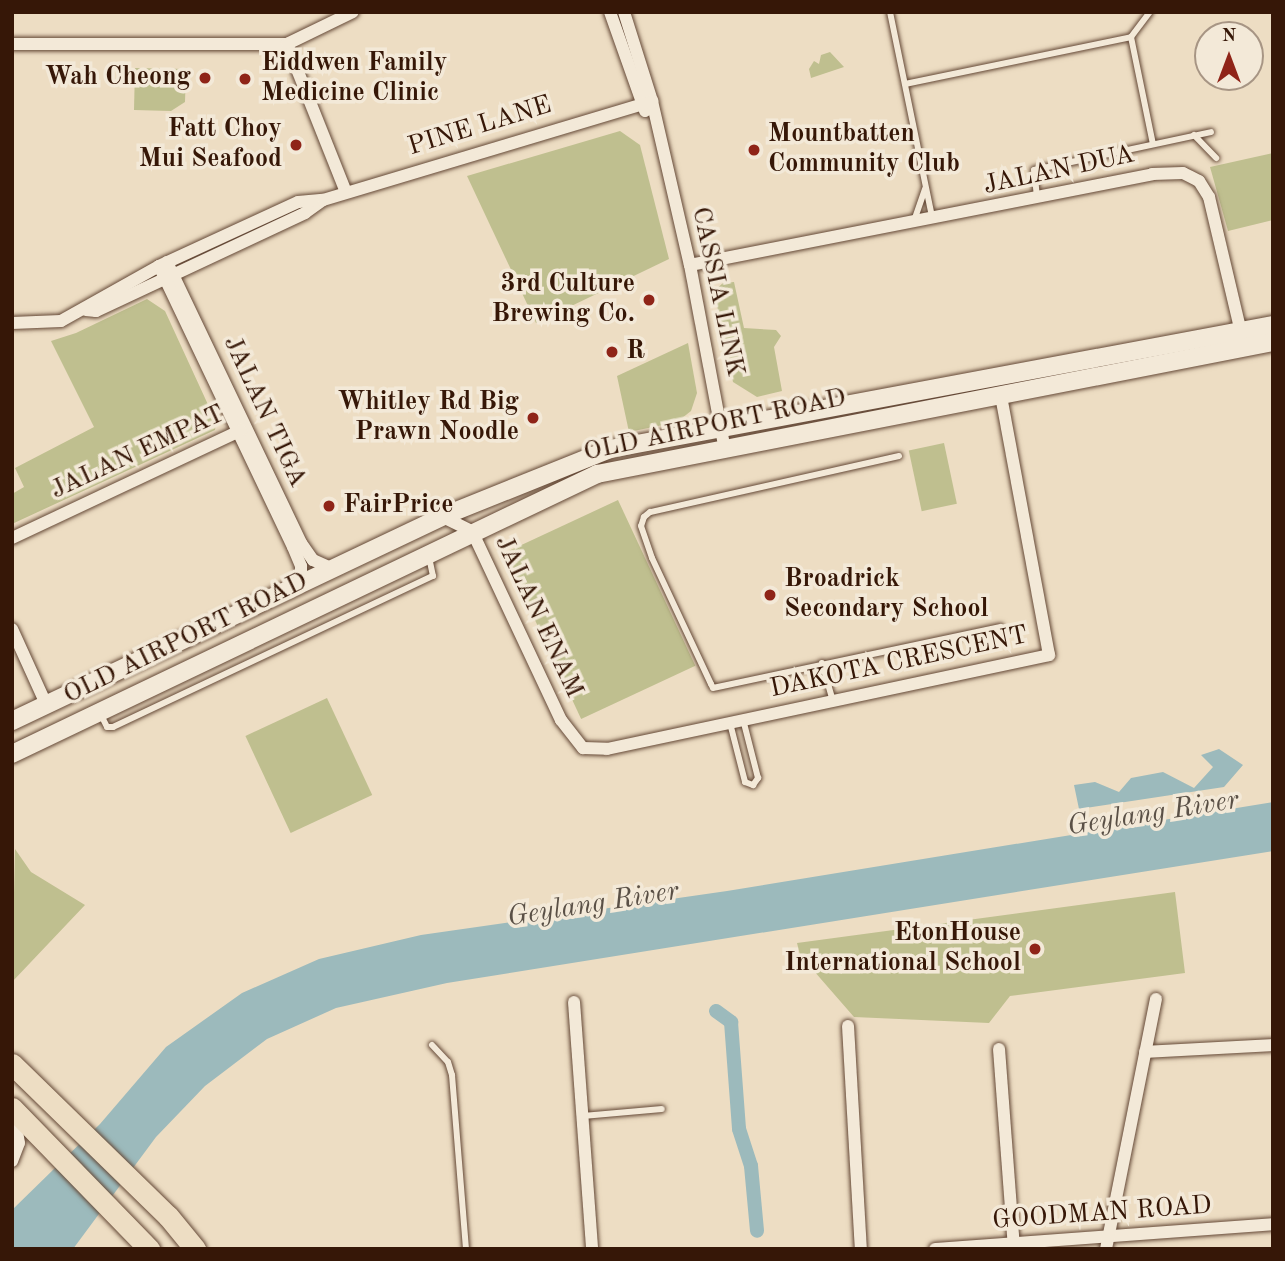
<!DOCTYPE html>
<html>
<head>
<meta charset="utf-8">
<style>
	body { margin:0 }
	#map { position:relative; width:1285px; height:1261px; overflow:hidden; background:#edddc3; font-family:"Old Standard TT",serif }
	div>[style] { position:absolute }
	.green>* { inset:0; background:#bfbf8f; transform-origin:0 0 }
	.water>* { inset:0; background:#9cbabc }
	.canal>* { height:14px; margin:-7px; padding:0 7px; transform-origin:7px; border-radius:7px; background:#9cbabc }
	.roads { filter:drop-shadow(0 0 2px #644836) drop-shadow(0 0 2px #644836) }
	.lane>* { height:6px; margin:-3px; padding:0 3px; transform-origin:3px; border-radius:3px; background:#f3e9d8 }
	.street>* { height:12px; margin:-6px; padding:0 6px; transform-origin:6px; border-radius:6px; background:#f3e9d8 }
	.secondary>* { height:18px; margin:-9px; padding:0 9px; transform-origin:9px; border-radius:9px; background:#f3e9d8 }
	.primary>* { height:21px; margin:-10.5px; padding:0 10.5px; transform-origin:10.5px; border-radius:10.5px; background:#edddc3 }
	.dots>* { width:19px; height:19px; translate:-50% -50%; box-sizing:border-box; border:4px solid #f3e9d8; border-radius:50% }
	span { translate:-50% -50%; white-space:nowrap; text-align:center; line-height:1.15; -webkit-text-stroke:7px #f3e9d8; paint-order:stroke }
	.poi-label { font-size:26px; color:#361707; font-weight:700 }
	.left { translate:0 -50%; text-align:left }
	.right { translate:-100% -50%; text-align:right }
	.street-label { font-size:26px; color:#361707 }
	.water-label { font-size:28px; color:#5a5046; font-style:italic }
	.frame { position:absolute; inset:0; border:14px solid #361707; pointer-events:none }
	.north { position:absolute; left:1194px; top:21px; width:70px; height:70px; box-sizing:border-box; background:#f3e9d8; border:2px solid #a79584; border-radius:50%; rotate:0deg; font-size:19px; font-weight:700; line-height:28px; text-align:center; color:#361707 }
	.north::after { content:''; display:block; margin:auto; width:24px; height:32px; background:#8f2418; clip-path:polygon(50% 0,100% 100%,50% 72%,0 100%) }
</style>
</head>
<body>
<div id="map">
	<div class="green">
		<div style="clip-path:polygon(830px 52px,844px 67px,811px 78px,809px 69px,814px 61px,819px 64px,821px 55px)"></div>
		<div style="clip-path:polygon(135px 68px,186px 69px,185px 102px,171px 111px,134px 110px)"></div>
		<div style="clip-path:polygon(620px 131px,640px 145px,669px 259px,536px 323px,467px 176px)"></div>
		<div style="clip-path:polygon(1273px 153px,1273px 220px,1228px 231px,1210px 167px)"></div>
		<div style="clip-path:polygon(734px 282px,744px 328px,776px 330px,781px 336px,774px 347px,782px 391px,757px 397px,733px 382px,714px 291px,723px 283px)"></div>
		<div style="clip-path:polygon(147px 299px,165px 311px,216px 422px,215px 430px,12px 524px,12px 494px,24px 487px,15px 468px,94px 427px,51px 341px,76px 333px)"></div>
		<div style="clip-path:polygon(688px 343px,697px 393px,691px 411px,677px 422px,629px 432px,617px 376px)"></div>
		<div style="left:944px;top:443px;width:62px;height:36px;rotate:78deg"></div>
		<div style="left:618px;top:500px;width:183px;height:126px;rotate:65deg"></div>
		<div style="left:327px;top:698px;width:107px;height:90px;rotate:65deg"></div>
		<div style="clip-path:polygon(15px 849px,31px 872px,85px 905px,12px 982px)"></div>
		<div style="clip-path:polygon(1175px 892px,1185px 973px,1010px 996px,989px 1023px,854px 1017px,800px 955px,797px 943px)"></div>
	</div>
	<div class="water">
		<div style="clip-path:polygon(1219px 749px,1243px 765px,1224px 787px,1079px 809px,1074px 785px,1095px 782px,1119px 792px,1131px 778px,1163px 772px,1194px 788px,1213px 767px,1201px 755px)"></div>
		<div style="clip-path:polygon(1273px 802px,1273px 851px,447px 983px,336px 1008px,267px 1039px,205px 1086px,156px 1137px,73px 1249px,12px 1249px,12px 1210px,100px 1124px,166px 1047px,242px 993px,319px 959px,421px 935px,727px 891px)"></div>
	</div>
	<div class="canal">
		<div style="left:716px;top:1011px;width:19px;rotate:36deg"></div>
		<div style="left:731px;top:1022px;width:107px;rotate:85.7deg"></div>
		<div style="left:739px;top:1129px;width:39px;rotate:72deg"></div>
		<div style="left:751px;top:1166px;width:65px;rotate:84.7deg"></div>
	</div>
	<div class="roads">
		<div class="lane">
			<div style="left:890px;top:12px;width:209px;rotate:78.4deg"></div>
			<div style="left:1131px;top:37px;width:109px;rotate:78.4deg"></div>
			<div style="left:905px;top:84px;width:231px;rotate:-11.7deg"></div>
			<div style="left:1131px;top:37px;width:31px;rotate:-53deg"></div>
			<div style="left:1194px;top:135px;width:32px;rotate:46deg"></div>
			<div style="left:1037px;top:197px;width:27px;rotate:-96deg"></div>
			<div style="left:1034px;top:170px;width:181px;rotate:-12.1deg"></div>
			<div style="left:915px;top:218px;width:31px;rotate:-71deg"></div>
			<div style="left:899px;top:456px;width:255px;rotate:167.3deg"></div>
			<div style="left:650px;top:512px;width:8px;rotate:140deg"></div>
			<div style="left:644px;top:517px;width:9px;rotate:108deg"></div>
			<div style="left:641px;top:526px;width:34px;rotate:71deg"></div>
			<div style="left:652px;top:558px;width:139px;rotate:64.9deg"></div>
			<div style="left:711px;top:684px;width:4px;rotate:63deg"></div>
			<div style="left:713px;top:688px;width:294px;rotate:-12deg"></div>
			<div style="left:822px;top:663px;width:36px;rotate:74deg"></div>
			<div style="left:101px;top:715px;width:13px;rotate:63deg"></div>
			<div style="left:107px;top:727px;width:6px"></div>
			<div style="left:113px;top:727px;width:354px;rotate:-25.3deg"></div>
			<div style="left:433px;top:576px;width:19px;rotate:-102deg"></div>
			<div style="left:730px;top:723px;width:61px;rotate:75.7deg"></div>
			<div style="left:745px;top:782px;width:9px;rotate:21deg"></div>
			<div style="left:753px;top:785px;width:9px;rotate:-54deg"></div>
			<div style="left:758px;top:778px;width:61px;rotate:-104.3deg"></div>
			<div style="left:432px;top:1045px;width:23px;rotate:47deg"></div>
			<div style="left:448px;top:1062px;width:14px;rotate:73deg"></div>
			<div style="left:452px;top:1075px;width:175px;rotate:85.4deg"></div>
			<div style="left:583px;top:1116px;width:79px;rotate:-5.1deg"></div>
		</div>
		<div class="street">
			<div style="left:610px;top:12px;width:105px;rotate:70.5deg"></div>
			<div style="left:624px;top:12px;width:93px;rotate:72.5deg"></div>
			<div style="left:652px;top:101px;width:168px;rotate:77deg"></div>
			<div style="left:690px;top:265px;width:188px;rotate:79.3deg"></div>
			<div style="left:12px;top:44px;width:275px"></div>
			<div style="left:287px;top:44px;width:73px;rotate:-25.9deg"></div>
			<div style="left:287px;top:44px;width:159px;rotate:68.3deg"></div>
			<div style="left:167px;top:262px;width:311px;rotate:64.5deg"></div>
			<div style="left:301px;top:543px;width:21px;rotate:55deg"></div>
			<div style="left:313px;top:560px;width:22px;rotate:24deg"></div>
			<div style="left:690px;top:265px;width:471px;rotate:-11.1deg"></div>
			<div style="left:1152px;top:174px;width:31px;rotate:-2deg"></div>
			<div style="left:1183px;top:173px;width:18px;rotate:27deg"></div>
			<div style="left:1199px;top:181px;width:19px;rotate:58deg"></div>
			<div style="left:1209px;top:197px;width:144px;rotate:76.7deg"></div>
			<div style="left:159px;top:266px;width:311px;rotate:64.5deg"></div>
			<div style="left:293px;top:547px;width:21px;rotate:67deg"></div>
			<div style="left:301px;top:566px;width:18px;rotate:90deg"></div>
			<div style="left:86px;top:310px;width:10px;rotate:6deg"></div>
			<div style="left:96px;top:311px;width:231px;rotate:-25.1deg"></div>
			<div style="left:305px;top:213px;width:22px;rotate:-36deg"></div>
			<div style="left:12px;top:323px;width:49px;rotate:-2.3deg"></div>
			<div style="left:61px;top:321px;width:112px;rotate:-29.3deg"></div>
			<div style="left:159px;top:266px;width:153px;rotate:-24.7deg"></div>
			<div style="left:298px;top:202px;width:25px;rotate:-5deg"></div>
			<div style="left:323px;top:200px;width:344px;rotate:-16.7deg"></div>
			<div style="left:443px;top:517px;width:32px;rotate:26deg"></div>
			<div style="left:472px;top:531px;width:209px;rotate:64.8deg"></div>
			<div style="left:561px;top:720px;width:36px;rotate:52deg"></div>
			<div style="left:583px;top:748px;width:24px;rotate:2deg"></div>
			<div style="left:607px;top:749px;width:452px;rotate:-12deg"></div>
			<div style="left:1049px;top:655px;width:263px;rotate:-100.5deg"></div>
			<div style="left:12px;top:538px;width:253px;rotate:-25.2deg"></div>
			<div style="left:12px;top:629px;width:82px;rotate:65.6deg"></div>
			<div style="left:574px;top:1002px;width:248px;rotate:85.8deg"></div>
			<div style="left:848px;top:1026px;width:223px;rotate:86.7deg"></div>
			<div style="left:999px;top:1049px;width:201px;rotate:85.7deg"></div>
			<div style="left:1145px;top:1052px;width:128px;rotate:-3.1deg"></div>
			<div style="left:12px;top:1161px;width:19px;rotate:-69deg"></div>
			<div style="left:19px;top:1143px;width:29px;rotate:-100deg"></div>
			<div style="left:935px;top:1249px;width:339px;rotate:-4.2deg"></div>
			<div style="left:1106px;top:1249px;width:255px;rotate:-78.7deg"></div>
		</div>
		<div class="secondary">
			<div style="left:12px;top:721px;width:480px;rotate:-25.4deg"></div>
			<div style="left:446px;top:515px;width:177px;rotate:-21.9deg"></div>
			<div style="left:610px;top:449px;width:674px;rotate:-10.59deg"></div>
			<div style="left:12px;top:754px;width:649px;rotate:-25.58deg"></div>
			<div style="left:597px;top:474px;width:689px;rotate:-11.05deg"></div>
		</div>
		<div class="primary">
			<div style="left:12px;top:1064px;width:218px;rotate:44.3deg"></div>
			<div style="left:168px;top:1216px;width:43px;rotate:50.7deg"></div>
			<div style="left:12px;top:1108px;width:197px;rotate:45.8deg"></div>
		</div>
	</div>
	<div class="dots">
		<div style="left:205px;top:78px;background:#8f2418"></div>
		<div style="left:245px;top:79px;background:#8f2418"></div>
		<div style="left:296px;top:145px;background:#8f2418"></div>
		<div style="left:754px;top:150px;background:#8f2418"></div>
		<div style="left:649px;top:300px;background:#8f2418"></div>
		<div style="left:612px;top:352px;background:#8f2418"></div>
		<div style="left:533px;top:418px;background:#8f2418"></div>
		<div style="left:329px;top:506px;background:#8f2418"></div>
		<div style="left:770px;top:595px;background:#8f2418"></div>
		<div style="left:1035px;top:949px;background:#8f2418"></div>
	</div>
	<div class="poi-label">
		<span class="left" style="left:261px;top:79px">Eiddwen Family<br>Medicine Clinic</span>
		<span class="right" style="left:191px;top:78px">Wah Cheong</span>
		<span class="right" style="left:282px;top:145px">Fatt Choy<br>Mui Seafood</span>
		<span class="left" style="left:768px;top:150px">Mountbatten<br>Community Club</span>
		<span class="right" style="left:635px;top:300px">3rd Culture<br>Brewing Co.</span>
		<span class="left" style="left:626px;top:352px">R</span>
		<span class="right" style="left:519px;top:418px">Whitley Rd Big<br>Prawn Noodle</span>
		<span class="left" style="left:343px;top:506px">FairPrice</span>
		<span class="left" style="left:784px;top:595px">Broadrick<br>Secondary School</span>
		<span class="right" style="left:1021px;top:949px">EtonHouse<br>International School</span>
	</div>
	<div class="street-label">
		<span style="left:480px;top:127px;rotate:-17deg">PINE LANE</span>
		<span style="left:1059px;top:171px;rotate:-12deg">JALAN DUA</span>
		<span style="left:717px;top:292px;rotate:78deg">CASSIA LINK</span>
		<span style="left:264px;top:412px;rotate:65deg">JALAN TIGA</span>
		<span style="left:715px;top:426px;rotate:-12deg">OLD AIRPORT ROAD</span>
		<span style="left:138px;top:453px;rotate:-25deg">JALAN EMPAT</span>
		<span style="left:538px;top:617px;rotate:65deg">JALAN ENAM</span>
		<span style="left:186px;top:639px;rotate:-26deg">OLD AIRPORT ROAD</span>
		<span style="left:899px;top:663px;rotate:-12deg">DAKOTA CRESCENT</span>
		<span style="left:1102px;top:1214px;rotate:-4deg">GOODMAN ROAD</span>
	</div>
	<div class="water-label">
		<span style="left:1153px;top:814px;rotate:-9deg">Geylang River</span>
		<span style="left:593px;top:905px;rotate:-9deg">Geylang River</span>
	</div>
	<div class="frame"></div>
	<div class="north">N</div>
</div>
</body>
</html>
